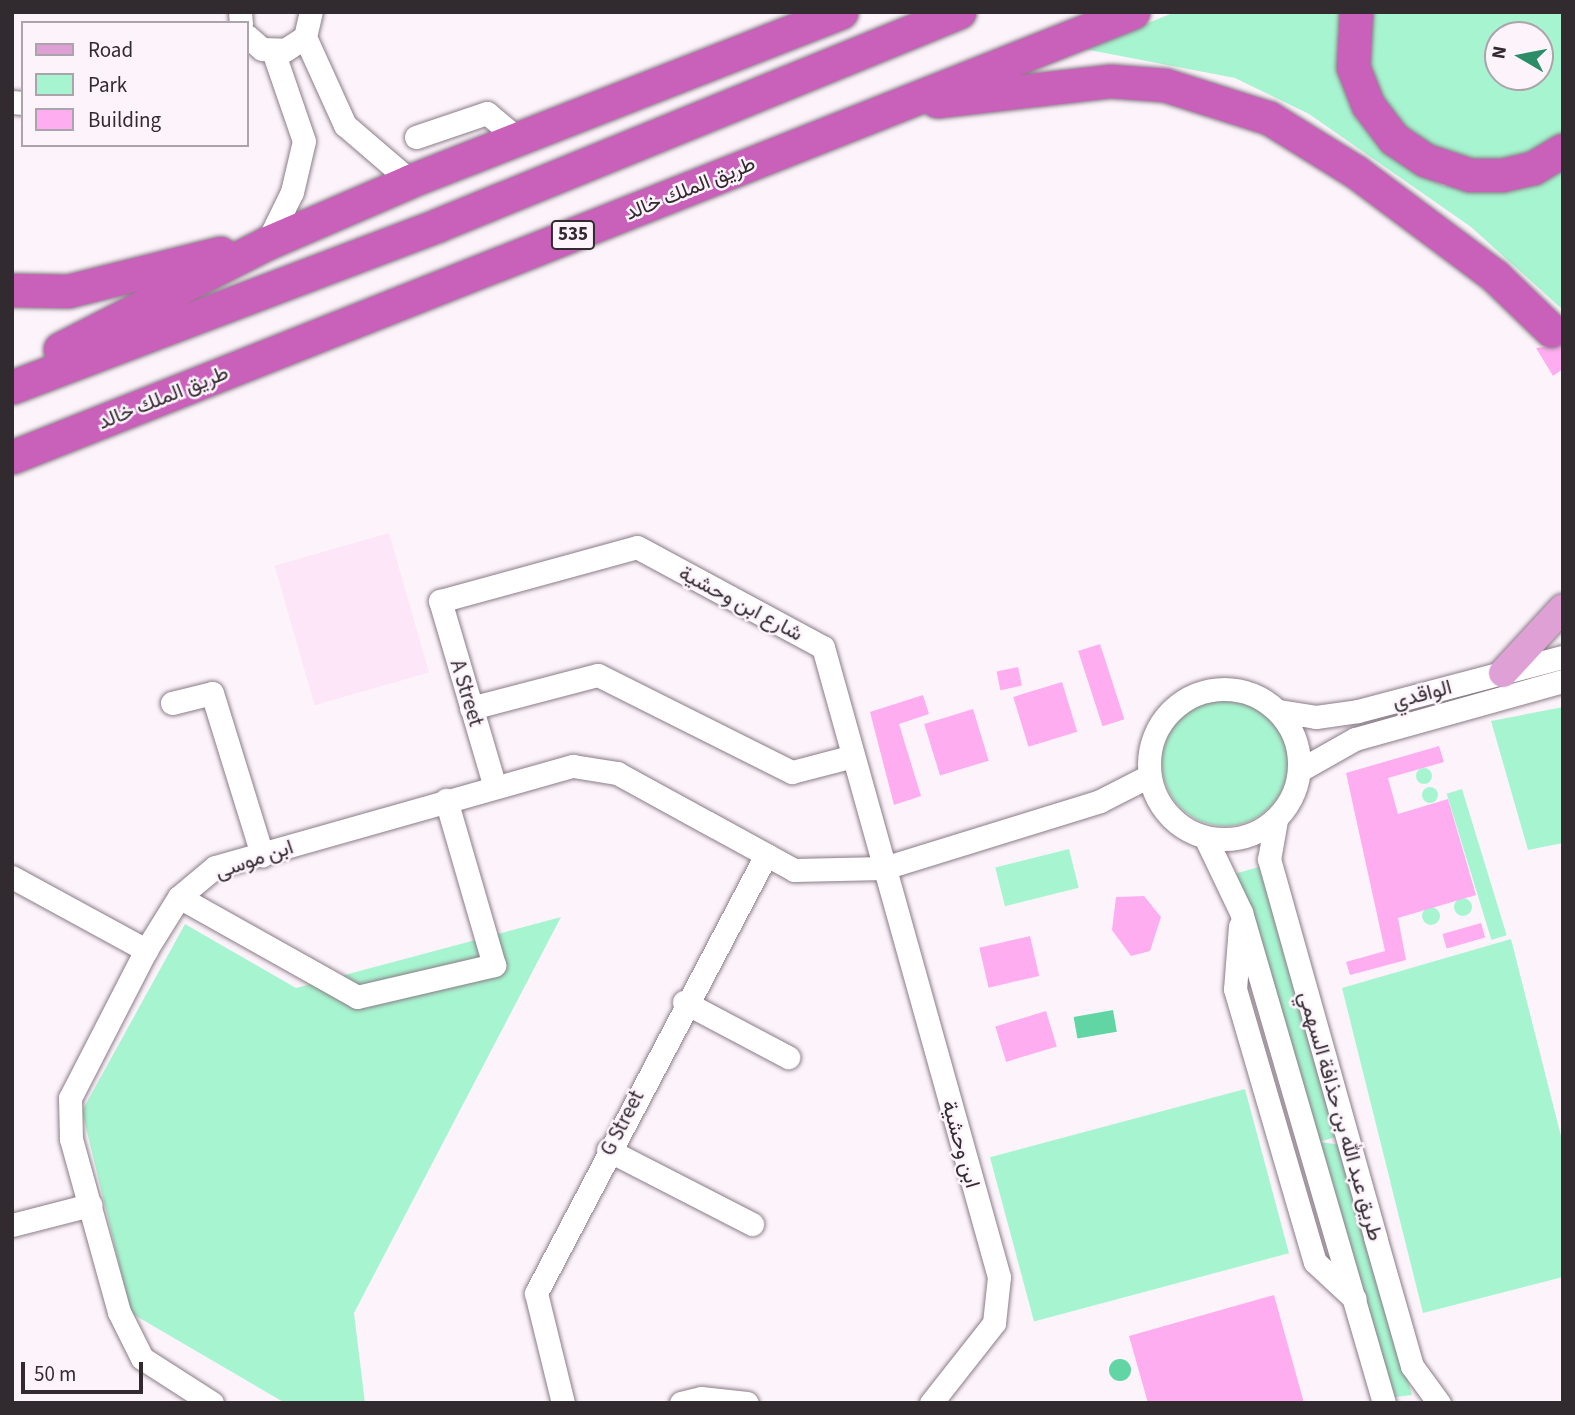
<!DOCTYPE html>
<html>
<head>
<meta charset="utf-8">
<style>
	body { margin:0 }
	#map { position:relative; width:1575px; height:1415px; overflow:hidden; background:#fdf4fb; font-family:"Source Sans 3",Vazirmatn,sans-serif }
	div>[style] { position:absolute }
	.built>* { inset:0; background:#fce6f8; transform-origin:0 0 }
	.green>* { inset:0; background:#a7f5d0; transform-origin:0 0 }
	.round { border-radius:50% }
	.water>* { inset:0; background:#61d5a4; transform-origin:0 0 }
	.building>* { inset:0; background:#ffadf1; transform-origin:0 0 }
	.roads { filter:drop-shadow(0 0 2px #8a7c87) drop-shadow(0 0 2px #8a7c87) }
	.minor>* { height:23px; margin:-11.5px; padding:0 11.5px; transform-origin:11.5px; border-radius:11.5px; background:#fff }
	.minor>.ring { margin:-11.5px; padding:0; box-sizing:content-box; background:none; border:23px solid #fff; border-radius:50% }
	.major>* { height:28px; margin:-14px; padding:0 14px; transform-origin:14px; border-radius:14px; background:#dfa0d6 }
	.highway>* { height:33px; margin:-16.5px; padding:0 16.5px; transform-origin:16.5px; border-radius:16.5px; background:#c961bb }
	span { translate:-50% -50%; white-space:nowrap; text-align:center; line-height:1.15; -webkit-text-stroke:5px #fdf4fb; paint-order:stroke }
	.shield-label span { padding:2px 5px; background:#fdf4fb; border:2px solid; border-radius:5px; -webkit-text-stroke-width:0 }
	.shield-label { font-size:19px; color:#312b30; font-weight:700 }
	.street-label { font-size:21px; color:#312b30 }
	.frame { position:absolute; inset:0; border:14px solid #312b30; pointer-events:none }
	.legend { position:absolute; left:21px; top:21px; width:228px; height:126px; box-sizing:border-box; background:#fdf4fb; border:2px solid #aba4aa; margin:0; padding:9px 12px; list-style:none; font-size:21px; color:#312b30 }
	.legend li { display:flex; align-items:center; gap:14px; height:35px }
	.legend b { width:35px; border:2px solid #aba4aa }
	.north { position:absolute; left:1484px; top:21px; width:70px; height:70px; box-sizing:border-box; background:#fdf4fb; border:2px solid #aba4aa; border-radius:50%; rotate:280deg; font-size:19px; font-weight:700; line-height:28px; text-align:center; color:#312b30 }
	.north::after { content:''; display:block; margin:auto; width:24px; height:32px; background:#2b8d67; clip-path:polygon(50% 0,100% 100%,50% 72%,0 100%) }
	.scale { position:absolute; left:21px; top:1362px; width:122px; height:32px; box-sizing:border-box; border:4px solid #312b30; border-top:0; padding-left:9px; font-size:21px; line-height:24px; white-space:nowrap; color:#312b30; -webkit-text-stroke:5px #fdf4fb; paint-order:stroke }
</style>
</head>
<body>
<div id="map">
	<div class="built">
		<div style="left:389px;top:533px;width:145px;height:119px;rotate:74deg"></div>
	</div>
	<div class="green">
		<div style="clip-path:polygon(1175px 12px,1342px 12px,1338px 32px,1355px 116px,1398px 162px,1444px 186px,1498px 185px,1563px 164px,1563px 310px,1471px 227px,1309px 114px,1235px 78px,1084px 49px)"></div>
		<div style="clip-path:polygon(evenodd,1365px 12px,1563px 12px,1563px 137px,1496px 166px,1416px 144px,1365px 76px,1365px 12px,1498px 35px,1540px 35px,1540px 77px,1498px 77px,1498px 35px)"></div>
		<div class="round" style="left:1162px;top:700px;width:126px;height:126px"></div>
		<div style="clip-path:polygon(1563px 707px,1563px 843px,1528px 850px,1491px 721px)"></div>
		<div class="round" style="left:1416px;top:768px;width:16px;height:16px"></div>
		<div class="round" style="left:1422px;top:787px;width:16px;height:16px"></div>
		<div style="left:1462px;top:789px;width:153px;height:16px;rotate:73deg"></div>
		<div style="left:1069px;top:849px;width:40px;height:76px;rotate:76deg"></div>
		<div style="left:1262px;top:866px;width:281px;height:27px;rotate:74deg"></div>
		<div class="round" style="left:1454px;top:898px;width:18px;height:18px"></div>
		<div class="round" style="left:1422px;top:907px;width:18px;height:18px"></div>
		<div style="clip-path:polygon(561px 917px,354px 1313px,365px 1403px,285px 1403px,131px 1313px,82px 1111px,185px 924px,296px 988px)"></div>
		<div style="clip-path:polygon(1511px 939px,1563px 1144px,1563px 1277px,1423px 1313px,1342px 988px)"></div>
		<div style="left:1245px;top:1089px;width:170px;height:264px;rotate:75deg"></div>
		<div style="clip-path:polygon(1314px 1141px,1341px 1145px,1412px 1395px,1395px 1397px)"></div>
	</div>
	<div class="water">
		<div style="left:1113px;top:1010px;width:22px;height:40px;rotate:80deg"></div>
		<div class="round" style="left:1109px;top:1359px;width:22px;height:22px"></div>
	</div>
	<div class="building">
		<div style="clip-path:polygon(1563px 345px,1563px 369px,1553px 376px,1536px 348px)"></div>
		<div style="left:1100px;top:644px;width:79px;height:23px;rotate:72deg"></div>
		<div style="left:1018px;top:667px;width:19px;height:22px;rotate:78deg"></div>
		<div style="left:1062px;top:682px;width:52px;height:51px;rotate:73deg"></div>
		<div style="clip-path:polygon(923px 695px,929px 714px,899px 724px,921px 796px,894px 805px,870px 712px)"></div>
		<div style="left:973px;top:709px;width:54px;height:51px;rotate:73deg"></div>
		<div style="clip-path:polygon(1439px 746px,1444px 762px,1388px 778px,1398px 814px,1448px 799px,1476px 895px,1398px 918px,1406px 960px,1350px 975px,1346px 962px,1385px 951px,1346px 773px)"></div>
		<div style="clip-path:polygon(1144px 896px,1161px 917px,1150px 951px,1131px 956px,1112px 930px,1116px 897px)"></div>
		<div style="left:1481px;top:923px;width:15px;height:40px;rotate:74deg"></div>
		<div style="left:1030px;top:936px;width:41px;height:52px;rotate:77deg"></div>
		<div style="left:1046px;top:1011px;width:37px;height:53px;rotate:73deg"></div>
		<div style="clip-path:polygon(1274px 1295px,1304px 1403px,1148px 1403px,1129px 1336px)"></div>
	</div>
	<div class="roads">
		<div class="minor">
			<div style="left:240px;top:12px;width:11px;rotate:85deg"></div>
			<div style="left:247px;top:36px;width:20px;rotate:41deg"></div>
			<div style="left:262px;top:49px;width:23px;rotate:2deg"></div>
			<div style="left:285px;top:50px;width:24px;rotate:-33deg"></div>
			<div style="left:305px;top:37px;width:26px;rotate:-77deg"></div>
			<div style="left:305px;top:37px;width:97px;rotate:65.6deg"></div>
			<div style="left:345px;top:125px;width:86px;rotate:40.7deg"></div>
			<div style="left:12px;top:102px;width:11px;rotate:5deg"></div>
			<div style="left:416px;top:137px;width:75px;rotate:-18.7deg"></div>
			<div style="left:487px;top:113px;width:40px;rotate:40deg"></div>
			<div style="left:267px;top:243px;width:57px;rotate:-63.9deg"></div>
			<div style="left:292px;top:192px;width:52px;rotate:-76.8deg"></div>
			<div style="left:304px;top:141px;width:95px;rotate:-109deg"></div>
			<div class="ring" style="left:1149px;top:689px;width:127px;height:127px"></div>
			<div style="left:172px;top:703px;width:41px;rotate:-14deg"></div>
			<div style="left:212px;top:693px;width:170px;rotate:72.8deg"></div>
			<div style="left:471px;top:708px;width:131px;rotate:-14.6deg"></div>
			<div style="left:598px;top:675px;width:217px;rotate:26.6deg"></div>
			<div style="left:792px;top:772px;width:63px;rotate:-14.7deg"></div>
			<div style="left:1279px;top:711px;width:37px;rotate:9deg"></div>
			<div style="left:1316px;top:717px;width:42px;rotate:-8.1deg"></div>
			<div style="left:1358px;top:711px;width:212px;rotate:-14.8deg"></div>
			<div style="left:1300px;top:770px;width:63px;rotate:-29.4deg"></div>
			<div style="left:1355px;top:739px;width:216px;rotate:-15.6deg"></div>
			<div style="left:494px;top:784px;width:191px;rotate:-106.4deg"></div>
			<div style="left:440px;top:601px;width:204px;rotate:-15.3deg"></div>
			<div style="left:637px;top:547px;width:211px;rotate:28.3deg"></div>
			<div style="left:823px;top:647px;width:654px;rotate:74.39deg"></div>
			<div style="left:999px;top:1277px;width:46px;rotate:96.2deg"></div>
			<div style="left:994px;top:1323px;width:102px;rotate:128.2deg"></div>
			<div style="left:1276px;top:820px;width:40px;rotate:100deg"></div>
			<div style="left:1269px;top:859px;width:393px;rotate:74.3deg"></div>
			<div style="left:1375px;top:1237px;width:134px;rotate:74deg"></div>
			<div style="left:1412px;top:1366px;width:46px;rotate:53.9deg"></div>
			<div style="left:1206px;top:839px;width:81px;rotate:64.4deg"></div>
			<div style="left:1241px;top:912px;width:511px;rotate:73.76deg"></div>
			<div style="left:12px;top:877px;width:153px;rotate:28.6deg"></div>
			<div style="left:179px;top:897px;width:204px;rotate:29.3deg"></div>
			<div style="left:357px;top:997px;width:141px;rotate:-13.1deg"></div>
			<div style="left:494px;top:965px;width:172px;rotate:-106.2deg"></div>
			<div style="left:1240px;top:926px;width:63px;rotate:94.5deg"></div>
			<div style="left:1235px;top:989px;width:284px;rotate:73.7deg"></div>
			<div style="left:1315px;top:1262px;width:54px;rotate:42.8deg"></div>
			<div style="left:684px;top:1002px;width:118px;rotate:27.9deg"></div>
			<div style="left:608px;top:1150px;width:162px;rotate:27.2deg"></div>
			<div style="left:12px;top:1225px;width:81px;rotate:-14.4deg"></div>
			<div style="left:212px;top:1403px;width:83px;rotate:-147.3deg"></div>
			<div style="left:142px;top:1358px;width:51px;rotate:-116.6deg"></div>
			<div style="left:119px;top:1312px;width:180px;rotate:-105.5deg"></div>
			<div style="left:71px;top:1139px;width:41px;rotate:-91.4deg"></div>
			<div style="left:70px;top:1098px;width:166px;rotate:-62.8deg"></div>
			<div style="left:146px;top:950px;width:62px;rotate:-58.1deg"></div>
			<div style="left:179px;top:897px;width:47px;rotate:-39.8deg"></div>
			<div style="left:215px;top:867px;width:372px;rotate:-15.8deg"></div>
			<div style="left:573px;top:766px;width:45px;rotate:9deg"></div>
			<div style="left:617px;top:773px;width:202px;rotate:28.7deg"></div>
			<div style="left:794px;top:870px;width:90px;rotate:-1.3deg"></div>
			<div style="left:884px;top:868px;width:226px;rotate:-17.2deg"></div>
			<div style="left:1100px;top:801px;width:55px;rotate:-27deg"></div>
			<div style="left:563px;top:1403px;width:113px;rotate:-103.8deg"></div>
			<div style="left:536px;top:1293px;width:495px;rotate:-62.3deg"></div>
			<div style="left:681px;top:1403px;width:21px;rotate:-14deg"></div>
			<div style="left:701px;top:1398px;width:46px;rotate:6.2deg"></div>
		</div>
		<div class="major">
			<div style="left:1503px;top:673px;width:88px;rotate:-47.3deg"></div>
		</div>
		<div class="highway">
			<div style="left:1356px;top:12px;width:55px;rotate:93.1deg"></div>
			<div style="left:1353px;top:67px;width:41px;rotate:68.5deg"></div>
			<div style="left:1368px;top:105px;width:43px;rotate:52.6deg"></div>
			<div style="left:1394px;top:139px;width:37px;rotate:34deg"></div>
			<div style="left:1425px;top:160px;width:47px;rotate:18.4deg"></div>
			<div style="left:1470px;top:175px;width:32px"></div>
			<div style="left:1502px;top:175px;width:32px;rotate:-13deg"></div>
			<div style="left:1533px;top:168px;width:35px;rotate:-31deg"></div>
			<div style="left:937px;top:101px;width:175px;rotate:-6.6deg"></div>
			<div style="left:1111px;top:81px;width:54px;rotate:4.2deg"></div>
			<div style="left:1165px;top:85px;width:109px;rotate:17.6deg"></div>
			<div style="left:1269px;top:118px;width:102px;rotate:31.8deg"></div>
			<div style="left:1356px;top:172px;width:174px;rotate:36.8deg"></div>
			<div style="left:1495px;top:276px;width:78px;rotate:44deg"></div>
			<div style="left:12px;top:290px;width:56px;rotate:1deg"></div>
			<div style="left:68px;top:291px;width:157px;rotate:-14deg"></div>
			<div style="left:60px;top:349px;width:233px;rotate:-27.1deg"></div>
			<div style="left:267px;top:243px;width:156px;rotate:-23.4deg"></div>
			<div style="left:410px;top:181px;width:463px;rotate:-21.4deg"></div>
			<div style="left:12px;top:387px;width:456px;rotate:-20.8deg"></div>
			<div style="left:438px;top:225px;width:563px;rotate:-22.24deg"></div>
			<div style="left:12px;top:457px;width:1206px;rotate:-21.65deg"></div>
		</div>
	</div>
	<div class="shield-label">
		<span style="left:573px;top:235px">535</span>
	</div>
	<div class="street-label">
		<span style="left:690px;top:188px;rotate:-22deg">طريق الملك خالد</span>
		<span style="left:163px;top:397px;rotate:-22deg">طريق الملك خالد</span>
		<span style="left:741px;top:603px;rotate:28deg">شارع ابن وحشية</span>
		<span style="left:467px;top:693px;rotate:73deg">A Street</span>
		<span style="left:1422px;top:694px;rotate:-15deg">الواقدي</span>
		<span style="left:254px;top:859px;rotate:-19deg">ابن موسى</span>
		<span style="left:1341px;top:1116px;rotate:74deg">طريق عبد الله بن حذافة السهمي</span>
		<span style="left:622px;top:1123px;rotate:-63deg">G Street</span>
		<span style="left:961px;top:1144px;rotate:74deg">ابن وحشية</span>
	</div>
	<div class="frame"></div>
	<ul class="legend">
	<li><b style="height:9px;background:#dfa0d6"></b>Road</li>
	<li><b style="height:19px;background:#a7f5d0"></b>Park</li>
	<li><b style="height:19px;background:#ffadf1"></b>Building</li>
	</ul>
	<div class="north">N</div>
	<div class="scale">50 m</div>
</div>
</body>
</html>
